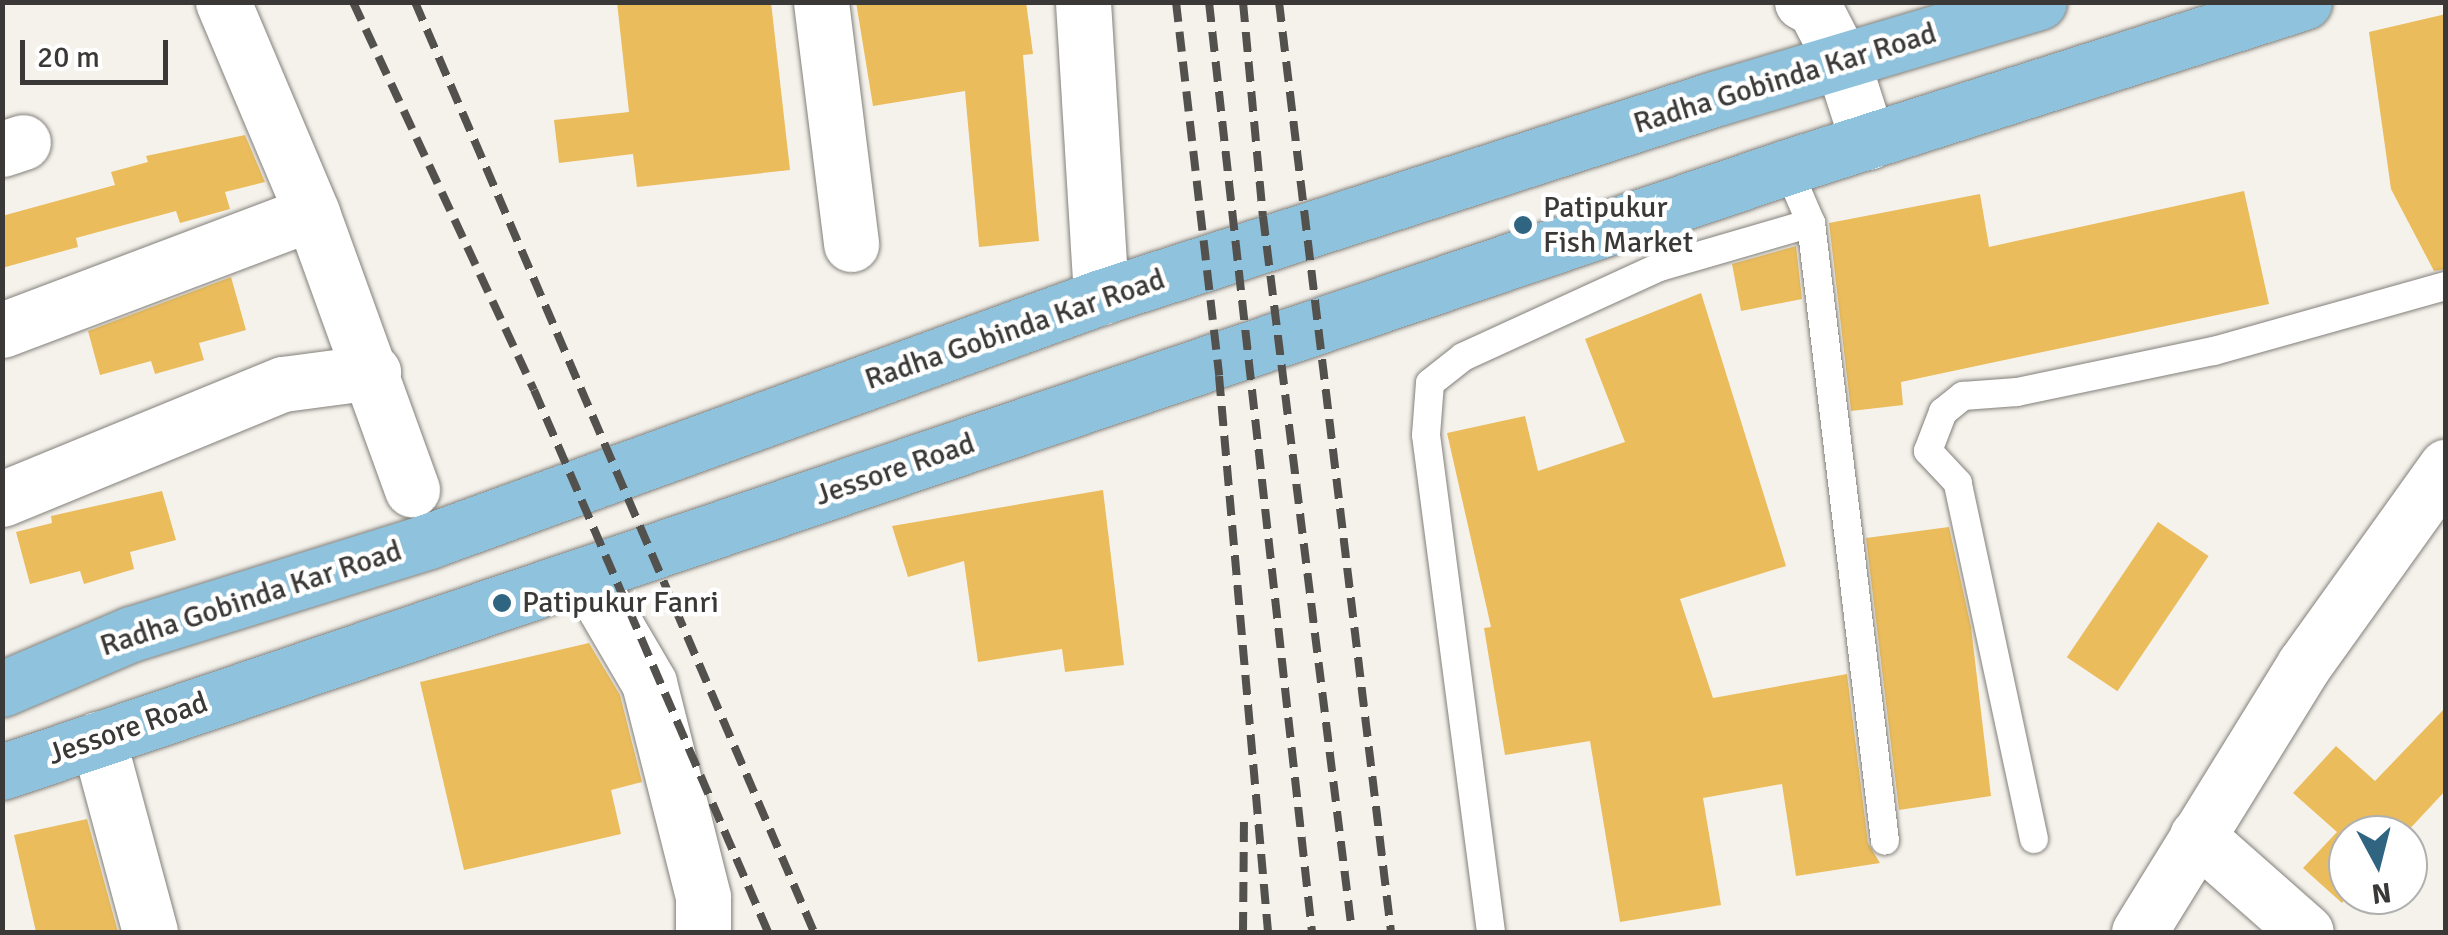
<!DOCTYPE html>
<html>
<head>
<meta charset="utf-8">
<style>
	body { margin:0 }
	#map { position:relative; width:2448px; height:935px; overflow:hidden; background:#f5f2ec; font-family:Signika,sans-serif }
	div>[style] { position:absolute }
	.building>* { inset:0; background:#eabc5c; transform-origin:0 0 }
	.roads { filter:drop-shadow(0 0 2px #83807b) drop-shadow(0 0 2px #83807b) }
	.lane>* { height:28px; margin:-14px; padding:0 14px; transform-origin:14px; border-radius:14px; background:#fff }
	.street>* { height:55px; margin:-27.5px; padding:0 27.5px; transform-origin:27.5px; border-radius:27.5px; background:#fff }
	.primary>* { height:55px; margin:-27.5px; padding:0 27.5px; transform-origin:27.5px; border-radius:27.5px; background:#8fc2dc }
	.rail>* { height:8px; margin-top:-4px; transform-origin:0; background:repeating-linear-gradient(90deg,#52514e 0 20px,transparent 0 30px) }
	.dots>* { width:28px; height:28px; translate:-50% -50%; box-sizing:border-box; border:5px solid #fff; border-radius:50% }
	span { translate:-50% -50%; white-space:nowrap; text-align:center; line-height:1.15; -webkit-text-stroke:9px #fff; paint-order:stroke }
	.street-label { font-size:30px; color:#3a3937 }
	.poi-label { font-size:30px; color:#3a3937 }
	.left { translate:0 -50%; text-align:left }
	.frame { position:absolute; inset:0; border:5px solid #3a3937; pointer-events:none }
	.north { position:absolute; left:2328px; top:815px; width:100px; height:100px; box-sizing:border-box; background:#fff; border:2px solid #b0b0af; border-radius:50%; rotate:173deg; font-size:28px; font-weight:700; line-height:40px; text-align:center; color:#3a3937 }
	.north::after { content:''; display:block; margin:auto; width:35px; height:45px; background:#2f6580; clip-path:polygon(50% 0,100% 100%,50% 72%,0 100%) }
	.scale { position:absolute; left:20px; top:40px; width:148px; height:45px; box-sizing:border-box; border:5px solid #3a3937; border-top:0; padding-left:12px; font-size:30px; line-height:35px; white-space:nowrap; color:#3a3937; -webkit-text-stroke:8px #fff; paint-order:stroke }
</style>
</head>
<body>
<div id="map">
	<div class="building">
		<div style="clip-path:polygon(617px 2px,771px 2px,790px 170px,637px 187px,633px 154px,559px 163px,554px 120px,629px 112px)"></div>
		<div style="clip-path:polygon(856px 2px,1026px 2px,1033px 54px,1023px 55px,1039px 241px,979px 247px,965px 91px,873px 106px)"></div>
		<div style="clip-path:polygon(2446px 14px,2446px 269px,2434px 271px,2391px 189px,2369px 32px)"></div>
		<div style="clip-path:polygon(245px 135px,265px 182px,225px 192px,230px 209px,180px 223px,176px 211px,76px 238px,78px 247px,2px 268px,2px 216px,115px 185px,111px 172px,148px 162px,146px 156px)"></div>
		<div style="clip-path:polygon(2244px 191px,2269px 304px,1901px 382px,1903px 405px,1851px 411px,1829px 223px,1980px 194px,1989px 247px)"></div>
		<div style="clip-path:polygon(1796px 246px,1802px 299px,1741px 311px,1732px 264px)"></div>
		<div style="clip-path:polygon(231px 277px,246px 330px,199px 343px,204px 360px,155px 374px,151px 361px,100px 375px,88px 331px)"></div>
		<div style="clip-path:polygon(1701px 293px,1786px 566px,1680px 599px,1713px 698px,1847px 674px,1868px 843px,1880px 863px,1796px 876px,1782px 784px,1703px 798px,1721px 905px,1620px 922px,1590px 741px,1505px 755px,1484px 628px,1491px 627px,1447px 433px,1525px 416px,1538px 471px,1625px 442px,1585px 339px)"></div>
		<div style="clip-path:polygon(1103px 490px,1124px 665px,1065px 672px,1062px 649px,978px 662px,964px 561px,908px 577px,892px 526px)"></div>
		<div style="clip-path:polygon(162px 491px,176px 540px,130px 552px,134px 569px,84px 584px,80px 571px,30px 584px,16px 532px,52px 523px,51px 516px)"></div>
		<div style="left:2158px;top:522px;width:61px;height:163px;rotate:34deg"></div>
		<div style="clip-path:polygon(1949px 527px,1971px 627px,1991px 796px,1899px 810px,1866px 538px)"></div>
		<div style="clip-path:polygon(589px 643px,620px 695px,642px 782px,611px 790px,621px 834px,464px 870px,420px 682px)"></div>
		<div style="clip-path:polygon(2446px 707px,2446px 790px,2404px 835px,2348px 835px,2349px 895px,2342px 903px,2303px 868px,2337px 832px,2293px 793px,2336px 746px,2375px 781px)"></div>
		<div style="clip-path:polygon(87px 819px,118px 932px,36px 932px,14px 835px)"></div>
	</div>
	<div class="roads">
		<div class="lane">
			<div style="left:1787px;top:167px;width:61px;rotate:66.8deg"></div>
			<div style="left:1811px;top:223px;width:622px;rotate:83.17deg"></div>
			<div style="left:2034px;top:839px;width:364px;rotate:-102.1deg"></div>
			<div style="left:1958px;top:483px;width:44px;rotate:-133.2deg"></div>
			<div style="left:1928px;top:451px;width:42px;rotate:-69deg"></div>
			<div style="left:1943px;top:412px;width:26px;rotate:-39deg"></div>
			<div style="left:1963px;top:396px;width:54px;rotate:-4.2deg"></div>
			<div style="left:2017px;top:392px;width:201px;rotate:-11.8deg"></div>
			<div style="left:2214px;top:351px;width:241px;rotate:-15.7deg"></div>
			<div style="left:1491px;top:932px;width:501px;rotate:-97.45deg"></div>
			<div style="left:1426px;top:435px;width:52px;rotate:-85.6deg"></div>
			<div style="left:1430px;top:383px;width:42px;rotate:-38.2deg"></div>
			<div style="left:1463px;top:357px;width:217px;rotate:-24.6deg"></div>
			<div style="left:1660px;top:267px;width:157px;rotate:-16.2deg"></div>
		</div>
		<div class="street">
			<div style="left:223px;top:2px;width:229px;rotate:67.1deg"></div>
			<div style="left:312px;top:213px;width:294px;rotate:70.1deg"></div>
			<div style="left:821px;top:2px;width:244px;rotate:82.9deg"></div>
			<div style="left:1083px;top:2px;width:296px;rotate:86.5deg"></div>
			<div style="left:1802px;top:2px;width:15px;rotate:28deg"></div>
			<div style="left:1815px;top:9px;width:59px;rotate:62.6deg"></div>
			<div style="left:1842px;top:61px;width:85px;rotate:72.2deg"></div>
			<div style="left:2px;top:149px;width:22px;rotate:-18deg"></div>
			<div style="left:2px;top:330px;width:331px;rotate:-20.7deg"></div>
			<div style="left:2px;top:499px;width:304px;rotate:-22.3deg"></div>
			<div style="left:283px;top:384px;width:91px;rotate:-7.6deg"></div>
			<div style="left:586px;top:575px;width:125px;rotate:59.7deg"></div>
			<div style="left:649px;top:683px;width:221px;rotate:75.8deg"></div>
			<div style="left:703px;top:897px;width:35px;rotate:90deg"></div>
			<div style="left:98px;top:739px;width:200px;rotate:74.9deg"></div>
			<div style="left:2197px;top:836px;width:145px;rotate:41.4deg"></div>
			<div style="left:2139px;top:932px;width:314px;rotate:-58.3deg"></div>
			<div style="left:2304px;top:665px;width:244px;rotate:-54.4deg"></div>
		</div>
		<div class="primary">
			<div style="left:2px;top:689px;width:140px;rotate:-23.1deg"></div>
			<div style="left:131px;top:634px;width:312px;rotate:-17.3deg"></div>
			<div style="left:429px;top:541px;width:715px;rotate:-19.96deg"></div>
			<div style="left:1101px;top:297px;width:647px;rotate:-17.9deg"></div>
			<div style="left:1717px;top:98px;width:336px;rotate:-16.6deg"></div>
			<div style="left:2px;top:772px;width:1885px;rotate:-18.72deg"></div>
			<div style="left:1787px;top:167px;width:543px;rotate:-17.7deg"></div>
		</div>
	</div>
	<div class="rail">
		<div style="left:353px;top:2px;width:428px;rotate:65deg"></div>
		<div style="left:534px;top:390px;width:590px;rotate:66.65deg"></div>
		<div style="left:415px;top:2px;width:1012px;rotate:66.78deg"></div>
		<div style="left:1176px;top:2px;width:376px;rotate:83.4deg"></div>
		<div style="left:1219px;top:376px;width:558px;rotate:84.96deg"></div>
		<div style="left:1209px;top:2px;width:936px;rotate:83.68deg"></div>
		<div style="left:1243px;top:2px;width:215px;rotate:84.7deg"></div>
		<div style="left:1263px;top:216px;width:722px;rotate:82.91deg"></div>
		<div style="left:1279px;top:2px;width:937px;rotate:83.13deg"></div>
		<div style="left:1243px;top:932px;width:117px;rotate:-89.5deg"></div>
	</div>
	<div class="dots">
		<div style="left:1523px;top:225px;background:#2f6580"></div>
		<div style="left:502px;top:603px;background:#2f6580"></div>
	</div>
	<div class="street-label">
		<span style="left:1785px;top:79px;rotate:-17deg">Radha Gobinda Kar Road</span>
		<span style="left:1015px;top:330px;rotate:-19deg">Radha Gobinda Kar Road</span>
		<span style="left:895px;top:470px;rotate:-19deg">Jessore Road</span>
		<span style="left:251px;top:599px;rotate:-18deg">Radha Gobinda Kar Road</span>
		<span style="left:128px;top:729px;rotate:-19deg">Jessore Road</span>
	</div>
	<div class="poi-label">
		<span class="left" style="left:1543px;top:225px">Patipukur<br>Fish Market</span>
		<span class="left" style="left:522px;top:603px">Patipukur Fanri</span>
	</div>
	<div class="frame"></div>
	<div class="north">N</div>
	<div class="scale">20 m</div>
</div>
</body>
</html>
